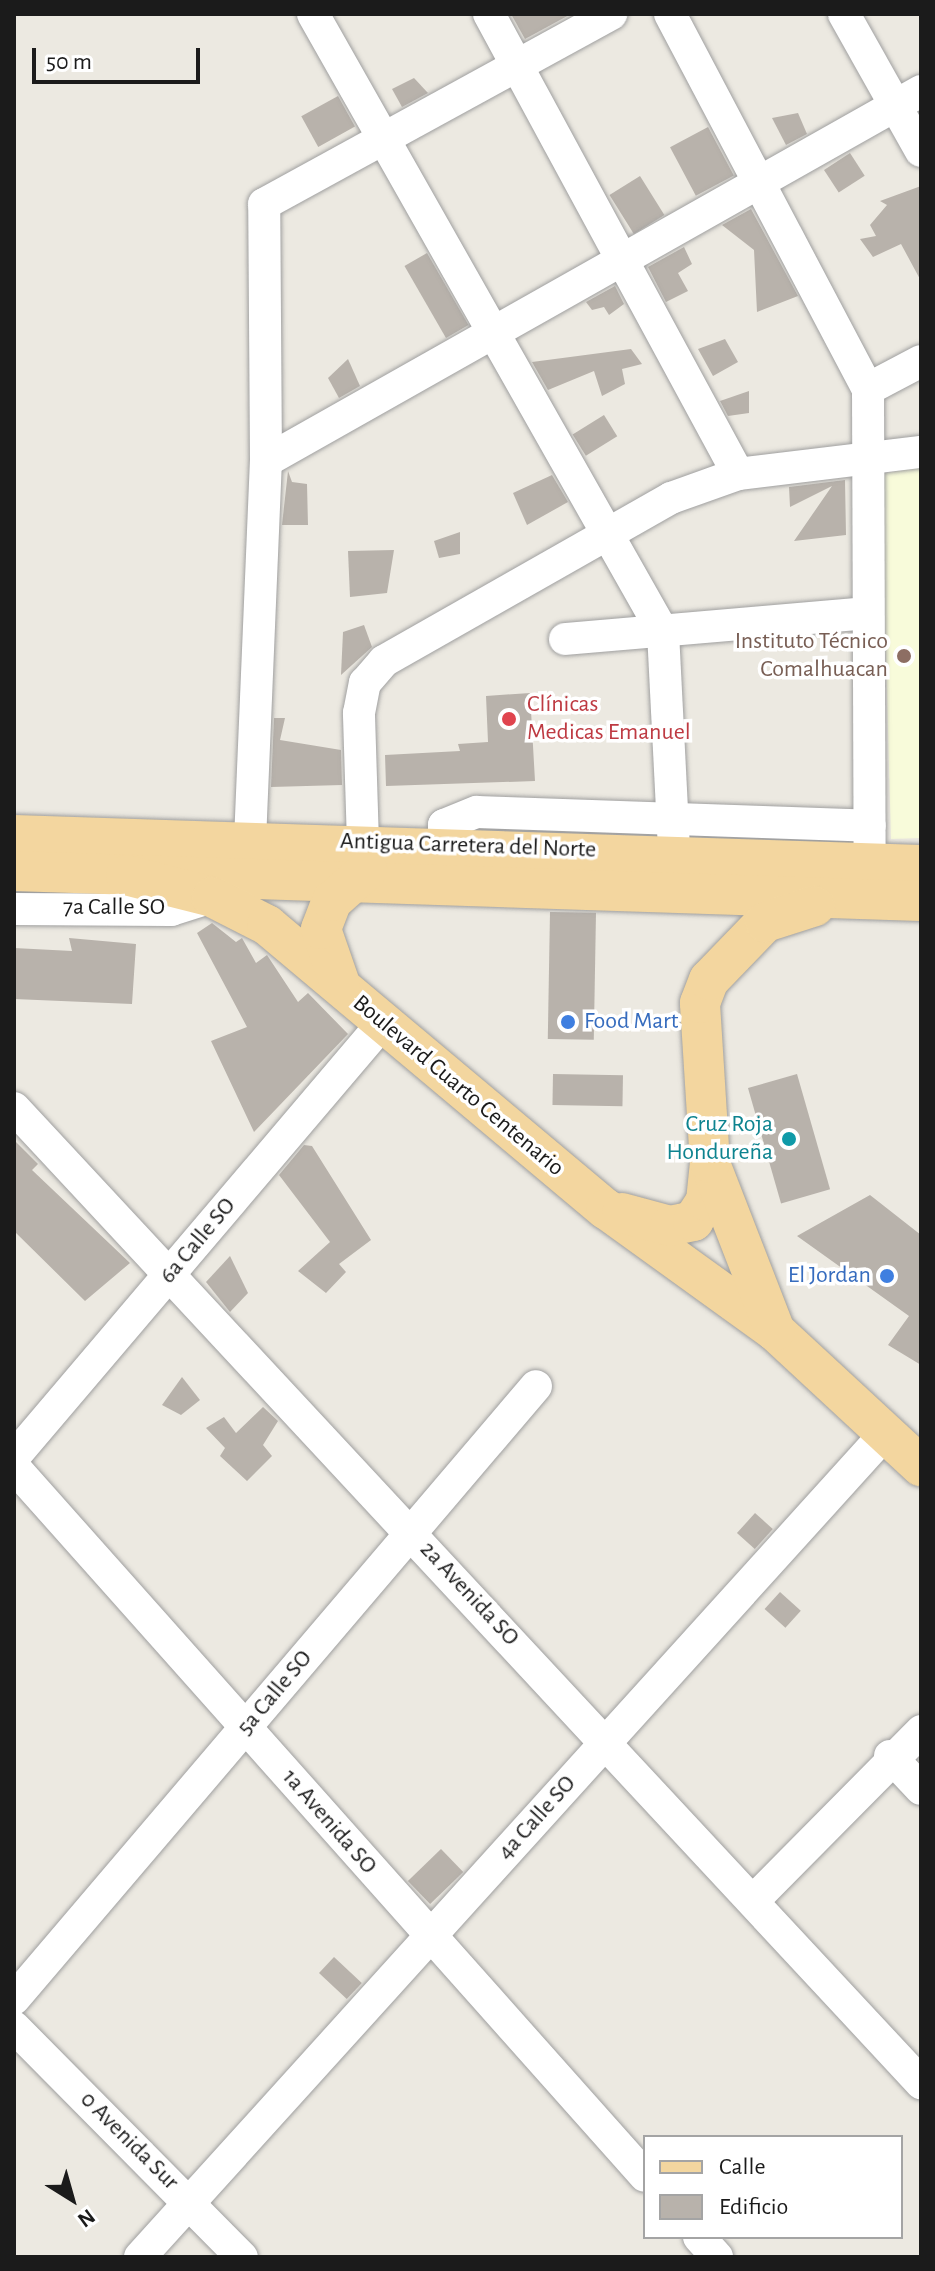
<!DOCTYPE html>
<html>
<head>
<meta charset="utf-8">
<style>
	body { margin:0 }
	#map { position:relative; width:935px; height:2271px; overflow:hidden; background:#ece9e1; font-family:"Alegreya Sans",sans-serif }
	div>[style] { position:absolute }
	.education>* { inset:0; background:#f8fbda }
	.building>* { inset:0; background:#b8b2ab; transform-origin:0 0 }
	.roads { filter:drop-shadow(0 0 2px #9f9f9f) drop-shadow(0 0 2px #9f9f9f) }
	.minor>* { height:32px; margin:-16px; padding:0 16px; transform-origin:16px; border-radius:16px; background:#fff }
	.major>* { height:40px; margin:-20px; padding:0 20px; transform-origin:20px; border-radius:20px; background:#f3d69f }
	.dots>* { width:22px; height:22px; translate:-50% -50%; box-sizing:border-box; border:4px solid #fff; border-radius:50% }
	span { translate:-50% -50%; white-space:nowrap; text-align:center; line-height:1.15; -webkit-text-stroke:7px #fff; paint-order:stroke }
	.education-label { font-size:24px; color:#785e54 }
	.right { translate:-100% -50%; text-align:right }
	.health-label { font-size:24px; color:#be3a42 }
	.left { translate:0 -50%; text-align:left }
	.street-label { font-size:24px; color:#1b1b1b }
	.shop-label { font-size:24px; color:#366cbe }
	.culture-label { font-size:24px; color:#0d838f }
	.frame { position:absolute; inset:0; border:16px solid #1b1b1b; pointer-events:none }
	.legend { position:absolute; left:643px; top:2135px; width:260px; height:104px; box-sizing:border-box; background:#fff; border:2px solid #a4a4a4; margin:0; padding:10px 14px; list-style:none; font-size:24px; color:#1b1b1b }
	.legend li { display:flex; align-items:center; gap:16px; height:40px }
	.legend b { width:40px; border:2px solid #a4a4a4 }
	.north { position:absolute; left:32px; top:2159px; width:80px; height:80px; -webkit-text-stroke:6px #fff; paint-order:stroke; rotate:143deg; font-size:22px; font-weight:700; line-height:32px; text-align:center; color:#1b1b1b }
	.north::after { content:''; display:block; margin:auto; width:28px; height:36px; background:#1b1b1b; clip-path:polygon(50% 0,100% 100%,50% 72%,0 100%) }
	.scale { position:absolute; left:32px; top:48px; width:168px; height:36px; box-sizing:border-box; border:4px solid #1b1b1b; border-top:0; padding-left:10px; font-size:24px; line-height:28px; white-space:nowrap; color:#1b1b1b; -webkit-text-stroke:6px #fff; paint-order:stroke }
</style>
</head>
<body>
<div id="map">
	<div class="education">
		<div style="clip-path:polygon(921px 467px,921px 838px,891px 839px,881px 474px)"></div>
	</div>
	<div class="building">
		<div style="clip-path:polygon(511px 14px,571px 14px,525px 39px)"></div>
		<div style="clip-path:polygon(414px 78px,428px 93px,402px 107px,392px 89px)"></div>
		<div style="left:338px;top:96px;width:35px;height:42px;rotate:61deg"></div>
		<div style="clip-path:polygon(798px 113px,807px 134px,786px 145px,772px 118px)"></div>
		<div style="left:708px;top:127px;width:55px;height:43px;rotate:62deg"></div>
		<div style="left:850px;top:153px;width:27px;height:31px;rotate:57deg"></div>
		<div style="left:640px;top:176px;width:46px;height:36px;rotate:58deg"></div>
		<div style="clip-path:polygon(921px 186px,921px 281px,901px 244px,873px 257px,860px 239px,876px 236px,870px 225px,887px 205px,880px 201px)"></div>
		<div style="clip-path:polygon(751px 209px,798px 296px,757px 312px,754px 250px,722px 225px)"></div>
		<div style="clip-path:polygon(684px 247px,692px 264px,678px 273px,688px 291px,666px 302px,648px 267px)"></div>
		<div style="left:427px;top:253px;width:83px;height:26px;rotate:60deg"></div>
		<div style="clip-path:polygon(615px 286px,624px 304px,609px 315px,604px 307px,592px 310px,586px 302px)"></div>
		<div style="clip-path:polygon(725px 339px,738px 362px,713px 376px,698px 349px)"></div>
		<div style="clip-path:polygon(631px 349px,642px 364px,622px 369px,625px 384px,602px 396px,594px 371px,548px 390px,532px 362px)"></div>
		<div style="clip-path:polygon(348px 359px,360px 386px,339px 398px,328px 378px)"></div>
		<div style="clip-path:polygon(749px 391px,749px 413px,728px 416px,720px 401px)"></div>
		<div style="left:604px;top:415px;width:25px;height:37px;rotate:58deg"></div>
		<div style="clip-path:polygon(288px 471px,292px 482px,307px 484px,308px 525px,282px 525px)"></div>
		<div style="clip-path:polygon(552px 475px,568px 502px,527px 525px,513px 493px)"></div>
		<div style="clip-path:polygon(845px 480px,846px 535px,794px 541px,832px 486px,790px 507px,789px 487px)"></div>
		<div style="clip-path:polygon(460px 532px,460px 554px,439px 558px,434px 541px)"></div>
		<div style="clip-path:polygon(394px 550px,387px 593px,350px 597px,348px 551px)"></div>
		<div style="clip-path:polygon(364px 625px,372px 647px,341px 675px,343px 632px)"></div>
		<div style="clip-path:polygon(530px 693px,535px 781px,386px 786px,385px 755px,460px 751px,458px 744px,488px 742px,486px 696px)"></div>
		<div style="clip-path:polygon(274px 718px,285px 718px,280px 740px,341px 750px,342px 785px,271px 787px)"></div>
		<div style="left:550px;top:912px;width:46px;height:127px;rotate:1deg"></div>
		<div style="clip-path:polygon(212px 923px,236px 942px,242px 938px,256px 963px,267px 955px,298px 1002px,308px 993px,348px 1034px,254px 1132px,211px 1041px,247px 1027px,197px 933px)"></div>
		<div style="clip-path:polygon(69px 938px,136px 944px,132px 1004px,14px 999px,14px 948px,72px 951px)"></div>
		<div style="left:553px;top:1074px;width:70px;height:31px;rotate:1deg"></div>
		<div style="left:797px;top:1074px;width:120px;height:51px;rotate:74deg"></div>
		<div style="clip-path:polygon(14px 1140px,38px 1164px,32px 1170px,130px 1263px,85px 1301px,14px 1231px)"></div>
		<div style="clip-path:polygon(304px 1145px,312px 1146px,371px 1240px,339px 1264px,346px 1272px,326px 1293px,298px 1271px,330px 1242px,279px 1175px)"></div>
		<div style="clip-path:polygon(870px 1195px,921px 1235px,921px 1365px,888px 1345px,909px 1316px,797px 1236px)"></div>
		<div style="clip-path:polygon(230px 1256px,248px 1293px,230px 1312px,206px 1282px)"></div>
		<div style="clip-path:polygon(182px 1377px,200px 1400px,181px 1415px,162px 1405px)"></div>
		<div style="clip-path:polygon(263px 1407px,278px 1421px,263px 1445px,272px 1456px,247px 1481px,220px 1456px,225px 1448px,206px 1428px,224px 1417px,236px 1433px)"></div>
		<div style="left:755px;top:1513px;width:24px;height:27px;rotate:42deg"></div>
		<div style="left:780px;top:1592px;width:28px;height:23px;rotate:42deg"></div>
		<div style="left:441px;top:1849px;width:32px;height:46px;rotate:46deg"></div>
		<div style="left:334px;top:1957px;width:38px;height:22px;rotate:43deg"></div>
	</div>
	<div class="roads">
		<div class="minor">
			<div style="left:313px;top:14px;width:710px;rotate:60.48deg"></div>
			<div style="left:663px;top:632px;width:220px;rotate:87.1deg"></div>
			<div style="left:489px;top:14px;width:523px;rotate:61.57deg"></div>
			<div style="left:670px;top:14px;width:424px;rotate:62.2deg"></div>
			<div style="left:868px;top:389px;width:476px;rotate:89.8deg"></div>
			<div style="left:844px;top:14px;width:157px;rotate:60.7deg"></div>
			<div style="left:868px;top:389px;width:60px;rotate:-27.8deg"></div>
			<div style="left:266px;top:461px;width:752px;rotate:-29.46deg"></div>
			<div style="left:565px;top:639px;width:303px;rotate:-4.9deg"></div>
			<div style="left:250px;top:841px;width:380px;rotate:-87.6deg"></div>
			<div style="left:266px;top:461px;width:257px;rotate:-90.4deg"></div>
			<div style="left:264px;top:204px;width:396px;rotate:-28.7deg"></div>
			<div style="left:363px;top:843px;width:130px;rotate:-91.8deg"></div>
			<div style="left:359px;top:713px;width:31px;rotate:-79deg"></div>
			<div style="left:365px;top:683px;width:29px;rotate:-49deg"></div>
			<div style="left:384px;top:661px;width:330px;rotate:-29.6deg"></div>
			<div style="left:671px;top:498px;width:71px;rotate:-19.7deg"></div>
			<div style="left:738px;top:474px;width:184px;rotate:-6.9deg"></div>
			<div style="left:444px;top:845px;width:20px;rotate:-90deg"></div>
			<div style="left:444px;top:825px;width:35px;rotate:-22deg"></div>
			<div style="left:477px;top:812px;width:393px;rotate:2deg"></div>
			<div style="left:14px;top:909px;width:157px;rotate:0.4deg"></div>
			<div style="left:171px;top:910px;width:43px;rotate:-17.6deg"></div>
			<div style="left:14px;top:1108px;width:1332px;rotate:47.07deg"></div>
			<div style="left:14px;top:1457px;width:567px;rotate:-49.65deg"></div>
			<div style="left:14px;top:1467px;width:949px;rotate:48.33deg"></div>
			<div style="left:890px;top:1756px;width:45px;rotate:46.8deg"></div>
			<div style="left:756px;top:1898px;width:235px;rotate:-45.3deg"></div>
			<div style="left:14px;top:1999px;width:805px;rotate:-49.58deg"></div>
			<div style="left:14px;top:2027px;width:324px;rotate:45.3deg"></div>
			<div style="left:699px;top:2237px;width:27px;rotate:48deg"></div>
			<div style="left:140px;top:2257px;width:1110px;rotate:-47.85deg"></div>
		</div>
		<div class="major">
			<div style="left:14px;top:835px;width:907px;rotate:1.89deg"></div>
			<div style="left:14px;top:871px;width:907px;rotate:1.89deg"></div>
			<div style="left:126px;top:875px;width:89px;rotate:14.3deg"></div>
			<div style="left:212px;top:897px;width:62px;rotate:27deg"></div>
			<div style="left:267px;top:925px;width:442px;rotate:40deg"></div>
			<div style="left:606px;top:1209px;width:208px;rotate:35.8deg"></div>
			<div style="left:775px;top:1331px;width:199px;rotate:42.8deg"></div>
			<div style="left:340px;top:984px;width:58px;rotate:-109.1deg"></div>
			<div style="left:321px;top:929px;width:30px;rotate:-69deg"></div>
			<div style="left:332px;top:901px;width:47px;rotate:-41.5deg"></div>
			<div style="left:622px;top:1213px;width:50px;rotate:15.2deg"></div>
			<div style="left:670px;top:1226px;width:24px;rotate:-12deg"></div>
			<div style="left:693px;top:1221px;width:24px;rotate:-57deg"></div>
			<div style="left:706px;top:1201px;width:38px;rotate:-84deg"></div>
			<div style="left:775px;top:1331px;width:180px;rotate:-111.2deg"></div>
			<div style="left:710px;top:1163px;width:160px;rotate:-93.6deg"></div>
			<div style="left:700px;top:1003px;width:25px;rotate:-69deg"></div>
			<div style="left:709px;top:980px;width:81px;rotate:-46deg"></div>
			<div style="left:765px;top:922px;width:52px;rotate:-17.7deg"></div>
		</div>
	</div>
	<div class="dots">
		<div style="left:904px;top:656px;background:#8d6e63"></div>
		<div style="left:509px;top:719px;background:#e0444e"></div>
		<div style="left:568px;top:1022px;background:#3f7fe0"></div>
		<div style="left:789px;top:1139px;background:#0f9aa8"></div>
		<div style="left:887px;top:1276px;background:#3f7fe0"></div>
	</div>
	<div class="education-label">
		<span class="right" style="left:888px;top:656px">Instituto Técnico<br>Comalhuacan</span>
	</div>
	<div class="health-label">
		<span class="left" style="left:527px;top:719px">Clínicas<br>Medicas Emanuel</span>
	</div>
	<div class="street-label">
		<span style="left:468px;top:846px;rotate:2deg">Antigua Carretera del Norte</span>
		<span style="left:114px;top:908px">7a Calle SO</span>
		<span style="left:458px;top:1086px;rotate:40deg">Boulevard Cuarto Centenario</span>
		<span style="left:198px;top:1241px;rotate:-50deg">6a Calle SO</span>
		<span style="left:469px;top:1594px;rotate:47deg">2a Avenida SO</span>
		<span style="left:275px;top:1693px;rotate:-50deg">5a Calle SO</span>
		<span style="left:537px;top:1818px;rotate:-48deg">4a Calle SO</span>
		<span style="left:329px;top:1822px;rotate:49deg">1a Avenida SO</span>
		<span style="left:129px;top:2141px;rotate:45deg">0 Avenida Sur</span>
	</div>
	<div class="shop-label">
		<span class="left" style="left:584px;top:1022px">Food Mart</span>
		<span class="right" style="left:871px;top:1276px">El Jordan</span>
	</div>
	<div class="culture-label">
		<span class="right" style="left:773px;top:1139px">Cruz Roja<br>Hondureña</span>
	</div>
	<div class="frame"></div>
	<ul class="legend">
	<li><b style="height:10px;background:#f3d69f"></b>Calle</li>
	<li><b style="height:22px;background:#b8b2ab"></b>Edificio</li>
	</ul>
	<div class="north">N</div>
	<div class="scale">50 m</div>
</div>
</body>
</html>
